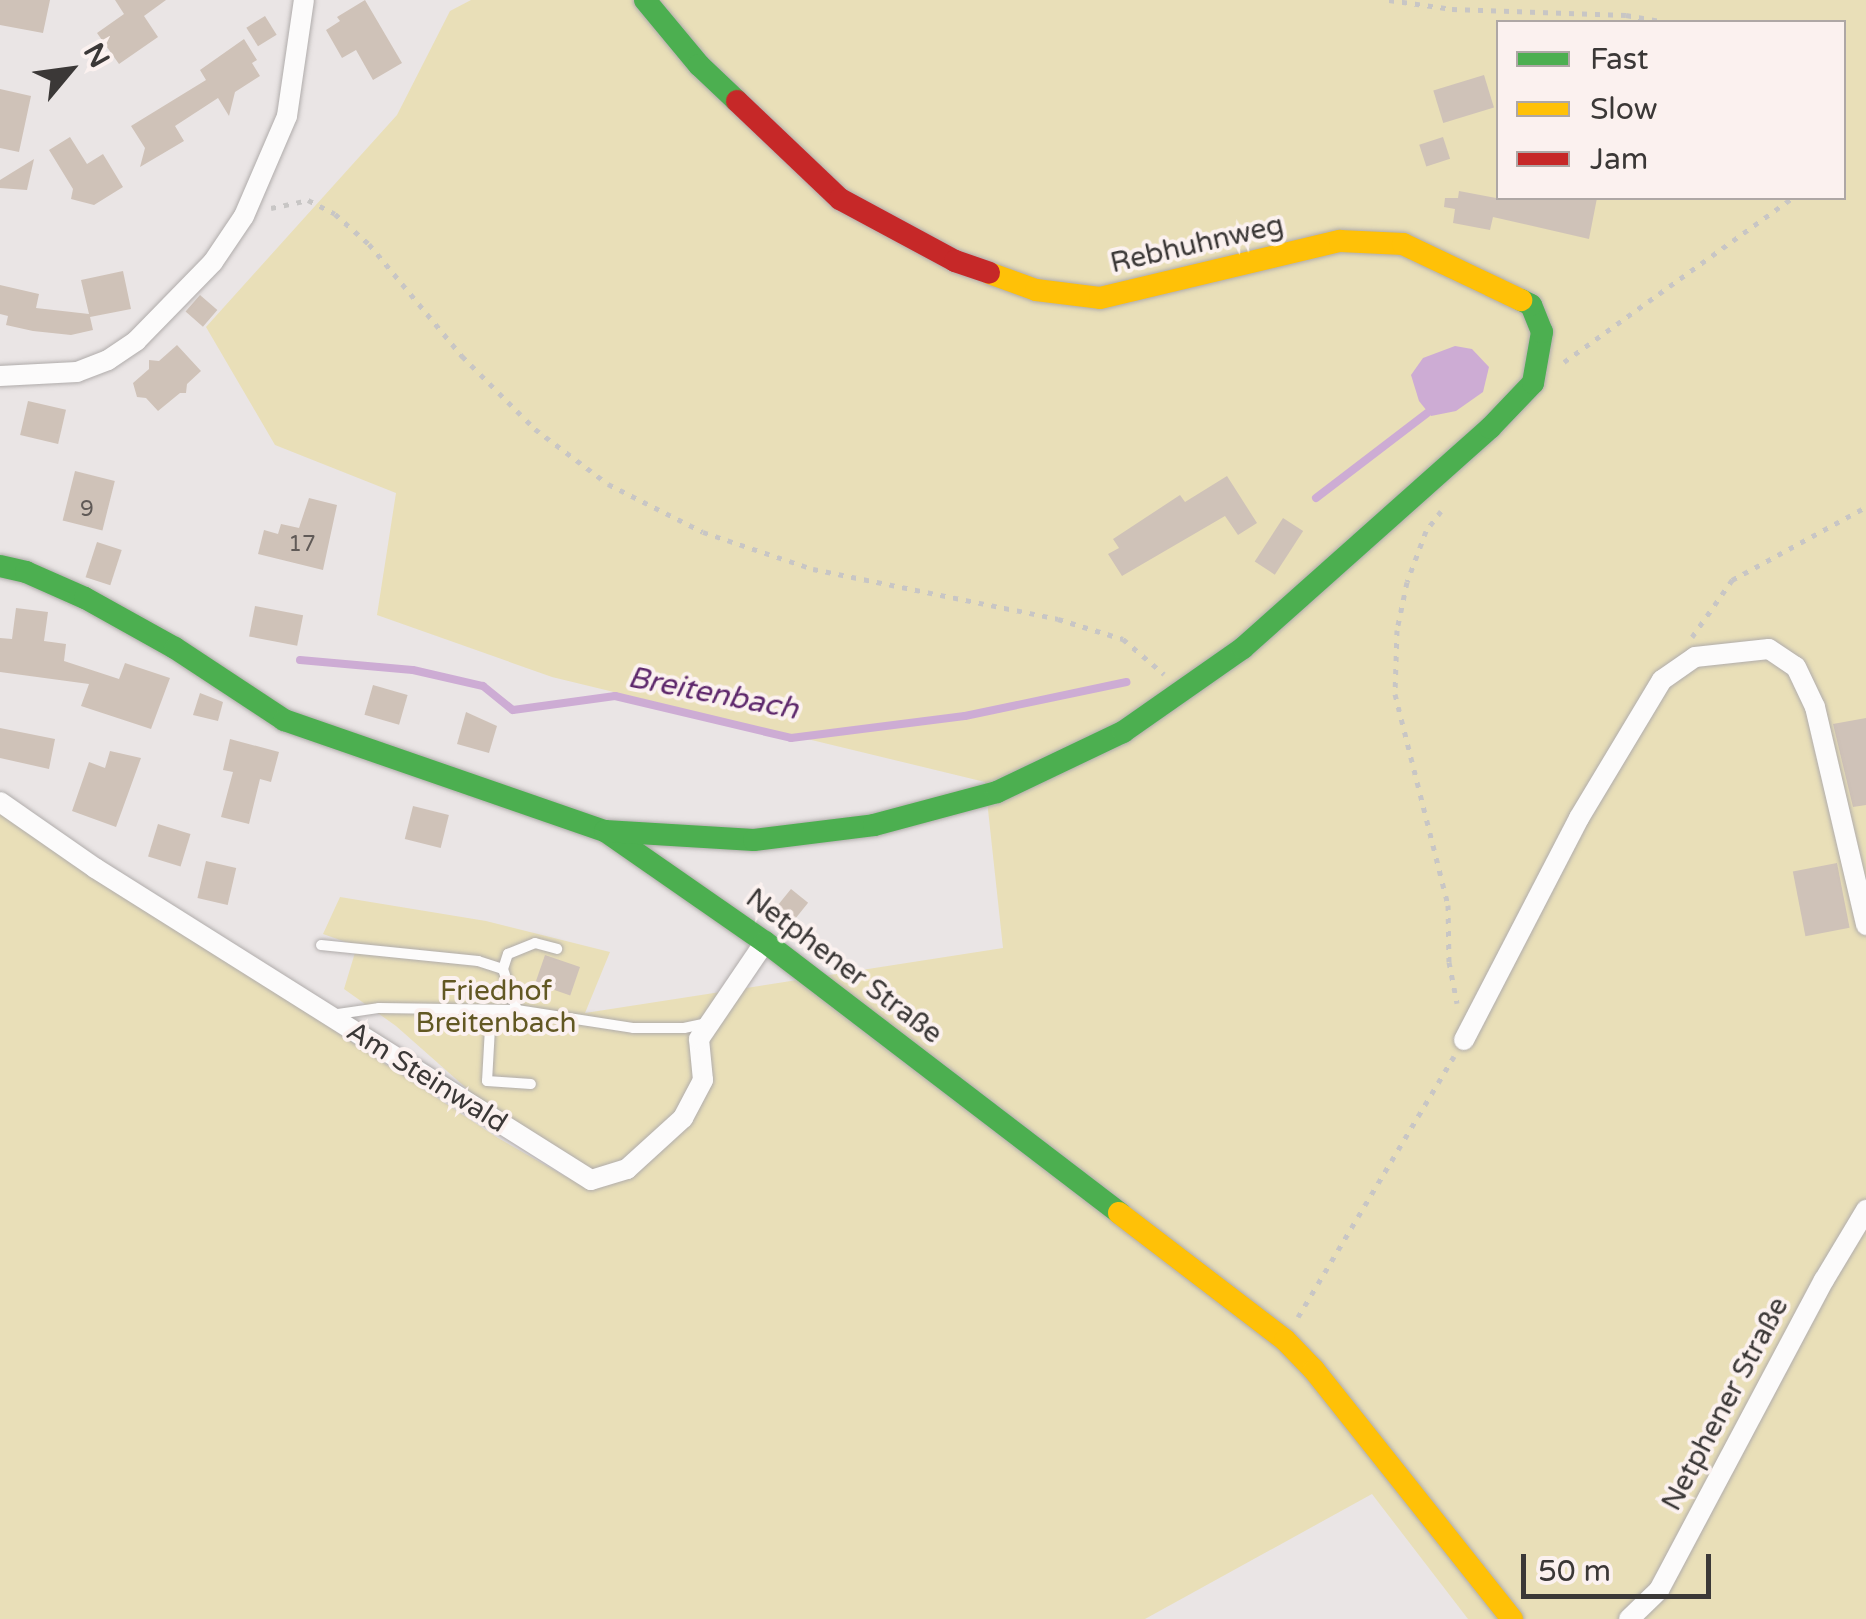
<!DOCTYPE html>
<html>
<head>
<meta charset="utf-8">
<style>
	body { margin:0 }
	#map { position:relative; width:1866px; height:1619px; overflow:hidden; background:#eae5e5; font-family:"Varela Round",sans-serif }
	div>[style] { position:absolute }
	.green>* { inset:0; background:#e9dfb8 }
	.water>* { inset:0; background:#cdacd4 }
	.stream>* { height:8px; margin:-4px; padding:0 4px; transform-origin:4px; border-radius:4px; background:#cdacd4 }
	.building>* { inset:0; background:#cfc2b8; transform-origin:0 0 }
	.path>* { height:5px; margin-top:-2.5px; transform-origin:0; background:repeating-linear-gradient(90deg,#c8c6c5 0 5px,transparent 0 13px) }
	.roads { filter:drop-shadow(0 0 2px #b0acab) drop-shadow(0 0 2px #b0acab) }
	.lane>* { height:10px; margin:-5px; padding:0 5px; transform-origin:5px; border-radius:5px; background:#fcfbfb }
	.street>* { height:20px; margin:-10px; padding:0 10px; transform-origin:10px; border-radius:10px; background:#fcfbfb }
	.fast>* { height:22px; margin:-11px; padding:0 11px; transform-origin:11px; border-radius:11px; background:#4caf50 }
	.slow>* { height:22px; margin:-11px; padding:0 11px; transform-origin:11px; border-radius:11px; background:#ffc107 }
	.jam>* { height:22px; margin:-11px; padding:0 11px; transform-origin:11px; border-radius:11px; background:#c62828 }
	span { translate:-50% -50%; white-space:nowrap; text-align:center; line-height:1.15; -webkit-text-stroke:8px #fbf1ef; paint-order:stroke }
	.number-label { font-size:22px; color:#605a57 }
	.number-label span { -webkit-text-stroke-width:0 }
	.street-label { font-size:28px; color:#3b3837 }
	.park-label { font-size:28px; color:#625823 }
	.water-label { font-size:30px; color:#5e286c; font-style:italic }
	.legend { position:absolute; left:1496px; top:20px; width:350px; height:180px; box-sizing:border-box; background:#fbf1ef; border:2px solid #aea7a5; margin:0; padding:12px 18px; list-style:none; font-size:30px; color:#3b3837 }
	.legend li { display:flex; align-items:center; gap:20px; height:50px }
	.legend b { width:50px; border:2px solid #aea7a5 }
	.north { position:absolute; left:20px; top:20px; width:100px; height:100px; -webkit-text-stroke:8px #fbf1ef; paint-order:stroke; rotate:61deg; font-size:28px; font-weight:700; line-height:40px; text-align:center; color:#3b3837 }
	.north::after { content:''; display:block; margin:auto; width:35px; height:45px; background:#3b3837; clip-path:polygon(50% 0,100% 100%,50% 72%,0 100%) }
	.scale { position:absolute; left:1521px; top:1554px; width:190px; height:45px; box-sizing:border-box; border:5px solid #3b3837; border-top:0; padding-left:12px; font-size:30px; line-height:35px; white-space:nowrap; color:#3b3837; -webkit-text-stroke:8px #fbf1ef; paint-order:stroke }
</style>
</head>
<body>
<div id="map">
	<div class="green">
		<div style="clip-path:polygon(evenodd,471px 0,1866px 0,1866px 1619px,1468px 1619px,1372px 1494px,1145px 1619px,0 1619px,0 811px,498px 1138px,568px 1178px,396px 1026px,344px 989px,357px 946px,323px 934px,340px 897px,486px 921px,610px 952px,585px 1013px,1003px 948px,985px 782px,552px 677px,377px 615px,396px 493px,275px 445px,206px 327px,397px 115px,450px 11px,471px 0,1498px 22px,1844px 22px,1844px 198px,1498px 198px,1498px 22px)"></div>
	</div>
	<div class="water">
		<div style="clip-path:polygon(1455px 346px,1472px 349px,1489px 367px,1483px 392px,1456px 411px,1431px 416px,1419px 401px,1411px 375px,1423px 358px)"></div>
	</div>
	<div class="stream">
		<div style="left:1316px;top:498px;width:140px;rotate:-37.4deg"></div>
		<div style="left:300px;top:660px;width:113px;rotate:5.1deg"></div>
		<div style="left:413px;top:670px;width:72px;rotate:12.9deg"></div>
		<div style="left:483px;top:686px;width:38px;rotate:39deg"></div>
		<div style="left:513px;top:710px;width:103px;rotate:-7.8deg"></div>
		<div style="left:615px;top:696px;width:181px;rotate:13.4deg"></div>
		<div style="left:791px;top:738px;width:175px;rotate:-7.2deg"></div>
		<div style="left:965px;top:716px;width:165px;rotate:-11.9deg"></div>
	</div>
	<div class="building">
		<div style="clip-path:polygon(0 0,50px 0,43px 33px,0 25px)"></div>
		<div style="clip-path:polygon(115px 0,166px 0,144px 16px,158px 37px,119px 64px,97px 33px,124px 14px)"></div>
		<div style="clip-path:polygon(365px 0,402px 63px,373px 80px,356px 50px,342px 58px,326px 30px,340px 21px,337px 17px)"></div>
		<div style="left:265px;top:16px;width:22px;height:22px;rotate:58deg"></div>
		<div style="clip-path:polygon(244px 39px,257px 60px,252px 63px,260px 76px,235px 92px,229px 116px,218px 98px,175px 126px,184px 141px,140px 167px,145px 148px,131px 126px,206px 80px,200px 70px)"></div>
		<div style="left:1484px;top:75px;width:34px;height:53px;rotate:73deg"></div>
		<div style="clip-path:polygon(0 89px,31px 96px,19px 152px,0 148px)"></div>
		<div style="clip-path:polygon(70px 137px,87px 164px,103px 154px,123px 187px,94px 205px,71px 199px,73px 189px,49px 150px)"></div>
		<div style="left:1443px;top:137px;width:23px;height:25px;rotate:72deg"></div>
		<div style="clip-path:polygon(34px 159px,27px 190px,0 188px,0 180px)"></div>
		<div style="clip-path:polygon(1459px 191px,1496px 198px,1597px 198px,1589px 239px,1493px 217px,1490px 230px,1453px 223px,1455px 209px,1444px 207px,1445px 198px,1458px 198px)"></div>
		<div style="clip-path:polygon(123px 271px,131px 309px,90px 317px,93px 330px,71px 335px,33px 331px,6px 325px,8px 316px,0 314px,0 285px,39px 294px,36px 308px,89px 314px,81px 280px)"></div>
		<div style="left:200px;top:295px;width:23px;height:22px;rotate:41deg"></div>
		<div style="clip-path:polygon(177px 345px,201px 371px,187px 384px,186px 393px,180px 393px,158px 411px,146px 398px,137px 397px,133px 383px,149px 369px,149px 360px,159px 361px)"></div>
		<div style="left:28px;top:401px;width:39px;height:35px;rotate:13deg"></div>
		<div style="left:75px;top:471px;width:41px;height:51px;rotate:14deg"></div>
		<div style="clip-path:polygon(1227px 476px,1257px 523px,1238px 535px,1225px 516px,1122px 576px,1108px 554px,1119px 548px,1113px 539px,1180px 495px,1185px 502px)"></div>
		<div style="clip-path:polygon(309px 498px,337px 505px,323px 570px,258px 554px,264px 530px,278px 534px,281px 524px,299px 528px)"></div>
		<div style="left:1283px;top:518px;width:24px;height:52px;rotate:33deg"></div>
		<div style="left:97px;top:542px;width:26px;height:37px;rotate:18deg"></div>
		<div style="left:255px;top:606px;width:49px;height:31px;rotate:11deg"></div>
		<div style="clip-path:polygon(16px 608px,48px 612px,44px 641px,66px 644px,64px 661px,119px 679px,125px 663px,170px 678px,151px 729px,81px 706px,89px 684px,0 672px,0 638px,12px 639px)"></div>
		<div style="left:373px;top:685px;width:36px;height:31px;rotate:16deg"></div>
		<div style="clip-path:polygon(200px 693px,223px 702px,218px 721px,193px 715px)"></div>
		<div style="clip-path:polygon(466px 712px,497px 726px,489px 753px,457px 744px)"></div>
		<div style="clip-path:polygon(1866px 718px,1866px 805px,1853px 807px,1833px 724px)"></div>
		<div style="clip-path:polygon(0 728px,55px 739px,49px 769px,0 758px)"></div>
		<div style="clip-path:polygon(230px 739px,279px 752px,271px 782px,260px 779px,249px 824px,221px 817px,233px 772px,223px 770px)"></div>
		<div style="clip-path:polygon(110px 751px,141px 758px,116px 827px,72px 811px,89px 762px,105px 768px)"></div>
		<div style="left:413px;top:806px;width:37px;height:34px;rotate:14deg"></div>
		<div style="left:158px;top:824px;width:34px;height:34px;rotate:17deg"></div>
		<div style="left:206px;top:861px;width:31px;height:38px;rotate:13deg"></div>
		<div style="left:1837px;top:863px;width:66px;height:45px;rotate:79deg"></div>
		<div style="left:791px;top:889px;width:22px;height:29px;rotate:39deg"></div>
		<div style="left:545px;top:955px;width:37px;height:30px;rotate:19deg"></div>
	</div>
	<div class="path">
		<div style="left:1389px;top:0;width:64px;rotate:8.1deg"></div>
		<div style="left:1452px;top:9px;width:174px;rotate:2deg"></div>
		<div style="left:1626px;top:15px;width:39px;rotate:10deg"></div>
		<div style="left:271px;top:208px;width:38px;rotate:-12deg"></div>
		<div style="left:308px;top:200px;width:30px;rotate:27deg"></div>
		<div style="left:335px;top:214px;width:45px;rotate:41.4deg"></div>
		<div style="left:369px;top:244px;width:146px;rotate:50.3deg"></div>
		<div style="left:462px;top:356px;width:103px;rotate:45deg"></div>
		<div style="left:535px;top:429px;width:91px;rotate:37deg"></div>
		<div style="left:608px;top:484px;width:106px;rotate:26.8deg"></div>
		<div style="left:703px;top:532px;width:116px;rotate:18.6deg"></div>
		<div style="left:813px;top:569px;width:250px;rotate:11.5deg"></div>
		<div style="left:1058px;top:619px;width:68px;rotate:17.1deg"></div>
		<div style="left:1123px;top:639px;width:54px;rotate:40.5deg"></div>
		<div style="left:1564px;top:362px;width:281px;rotate:-35.7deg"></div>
		<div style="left:1441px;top:511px;width:25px;rotate:127deg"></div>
		<div style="left:1426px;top:531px;width:54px;rotate:110.4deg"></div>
		<div style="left:1407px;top:582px;width:49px;rotate:101.8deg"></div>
		<div style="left:1397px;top:630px;width:64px;rotate:91.8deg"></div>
		<div style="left:1395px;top:694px;width:218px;rotate:75.9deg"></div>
		<div style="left:1448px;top:905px;width:57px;rotate:89deg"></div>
		<div style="left:1449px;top:962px;width:42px;rotate:79deg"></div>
		<div style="left:1692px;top:637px;width:70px;rotate:-54.9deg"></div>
		<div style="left:1732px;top:580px;width:153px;rotate:-28.6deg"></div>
		<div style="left:1298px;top:1317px;width:304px;rotate:-59.1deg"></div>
	</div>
	<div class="roads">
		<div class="lane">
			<div style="left:321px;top:945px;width:158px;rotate:5.8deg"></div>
			<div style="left:478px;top:961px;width:26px;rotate:18deg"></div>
			<div style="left:491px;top:1010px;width:71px;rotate:93.2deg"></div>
			<div style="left:487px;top:1081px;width:44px;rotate:3.9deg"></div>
			<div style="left:517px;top:1010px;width:43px;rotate:-108.9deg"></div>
			<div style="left:503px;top:969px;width:16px;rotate:-72deg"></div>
			<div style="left:508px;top:954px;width:29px;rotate:-22deg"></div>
			<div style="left:535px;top:943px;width:23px;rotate:15deg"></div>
			<div style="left:331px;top:1015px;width:49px;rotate:-8.3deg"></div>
			<div style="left:379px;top:1008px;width:138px;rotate:0.8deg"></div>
			<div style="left:517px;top:1010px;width:117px;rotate:8.8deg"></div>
			<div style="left:633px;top:1028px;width:51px"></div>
			<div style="left:684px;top:1028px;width:24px;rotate:-12deg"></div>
		</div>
		<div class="street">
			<div style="left:0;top:376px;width:77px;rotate:-3deg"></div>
			<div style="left:77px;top:372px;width:33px;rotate:-21deg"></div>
			<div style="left:108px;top:360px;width:34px;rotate:-34deg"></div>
			<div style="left:136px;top:341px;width:110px;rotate:-45.7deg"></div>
			<div style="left:213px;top:262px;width:55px;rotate:-56deg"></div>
			<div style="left:244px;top:216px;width:109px;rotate:-66.7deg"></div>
			<div style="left:287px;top:116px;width:117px;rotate:-81.7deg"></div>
			<div style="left:0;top:802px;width:116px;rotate:34.8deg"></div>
			<div style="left:95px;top:868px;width:586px;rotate:32.17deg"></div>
			<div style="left:591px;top:1180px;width:38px;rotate:-17deg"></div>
			<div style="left:627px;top:1169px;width:76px;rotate:-42.3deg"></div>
			<div style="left:683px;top:1118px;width:43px;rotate:-62.2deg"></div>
			<div style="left:703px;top:1080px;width:41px;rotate:-95.6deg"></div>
			<div style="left:699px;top:1039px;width:117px;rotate:-55.8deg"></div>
			<div style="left:1464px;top:1040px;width:250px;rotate:-62.6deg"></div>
			<div style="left:1579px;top:818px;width:161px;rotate:-59deg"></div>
			<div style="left:1662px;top:680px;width:40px;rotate:-34.9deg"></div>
			<div style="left:1695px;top:657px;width:74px;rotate:-6.2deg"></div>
			<div style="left:1769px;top:649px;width:32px;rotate:34deg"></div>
			<div style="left:1796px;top:667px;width:44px;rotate:64.6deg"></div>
			<div style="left:1815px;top:707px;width:224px;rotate:76.8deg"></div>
			<div style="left:1629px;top:1619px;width:42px;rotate:-44deg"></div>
			<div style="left:1659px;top:1590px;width:351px;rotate:-62deg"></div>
			<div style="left:1824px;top:1280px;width:82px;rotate:-59deg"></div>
		</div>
		<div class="fast">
			<div style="left:645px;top:0;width:85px;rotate:50.3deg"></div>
			<div style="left:699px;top:65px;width:52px;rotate:43.5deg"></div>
			<div style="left:0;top:566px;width:27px;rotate:13deg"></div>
			<div style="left:26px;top:572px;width:64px;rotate:23.8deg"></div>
			<div style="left:85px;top:598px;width:103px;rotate:29.1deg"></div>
			<div style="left:175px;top:648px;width:131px;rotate:33.4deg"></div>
			<div style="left:284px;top:720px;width:340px;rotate:19.1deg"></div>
			<div style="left:605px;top:831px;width:195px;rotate:34.8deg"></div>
			<div style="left:765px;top:942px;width:446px;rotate:37.4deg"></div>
			<div style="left:605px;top:831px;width:149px;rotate:3.5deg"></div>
			<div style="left:754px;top:840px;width:121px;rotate:-7.1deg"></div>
			<div style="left:874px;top:825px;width:127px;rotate:-15deg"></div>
			<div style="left:997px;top:792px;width:140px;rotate:-25.5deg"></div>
			<div style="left:1123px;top:732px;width:146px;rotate:-35deg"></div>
			<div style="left:1243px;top:648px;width:331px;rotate:-41.7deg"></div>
			<div style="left:1490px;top:428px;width:62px;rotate:-46.3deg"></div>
			<div style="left:1533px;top:383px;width:52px;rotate:-80deg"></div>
			<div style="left:1542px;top:332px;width:29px;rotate:-112deg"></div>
			<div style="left:1531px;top:305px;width:11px;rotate:-153deg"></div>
		</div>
		<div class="slow">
			<div style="left:989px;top:273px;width:50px;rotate:19.9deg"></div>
			<div style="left:1036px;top:290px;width:64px;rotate:7.1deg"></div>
			<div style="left:1100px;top:298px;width:247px;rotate:-13.4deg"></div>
			<div style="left:1340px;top:241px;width:63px;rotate:2.7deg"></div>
			<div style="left:1403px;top:244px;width:131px;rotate:25.4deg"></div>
			<div style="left:1119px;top:1213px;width:209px;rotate:37.4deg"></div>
			<div style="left:1285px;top:1340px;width:42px;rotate:46deg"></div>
			<div style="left:1314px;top:1370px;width:318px;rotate:51.5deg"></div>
		</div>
		<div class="jam">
			<div style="left:737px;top:101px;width:142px;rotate:43.6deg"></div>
			<div style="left:840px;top:199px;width:131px;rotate:28.3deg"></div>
			<div style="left:955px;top:261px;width:36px;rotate:19deg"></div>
		</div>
	</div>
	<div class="number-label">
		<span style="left:87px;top:510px">9</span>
		<span style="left:302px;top:545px">17</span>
	</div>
	<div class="street-label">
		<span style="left:1197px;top:244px;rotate:-13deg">Rebhuhnweg</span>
		<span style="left:844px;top:966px;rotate:37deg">Netphener Straße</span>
		<span style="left:427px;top:1077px;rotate:32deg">Am Steinwald</span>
		<span style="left:1725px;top:1404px;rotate:-62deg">Netphener Straße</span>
	</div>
	<div class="park-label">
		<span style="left:496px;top:1007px">Friedhof<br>Breitenbach</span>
	</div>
	<div class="water-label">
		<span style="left:713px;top:694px;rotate:11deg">Breitenbach</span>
	</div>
	<ul class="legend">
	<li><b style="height:12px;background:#4caf50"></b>Fast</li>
	<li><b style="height:12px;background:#ffc107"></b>Slow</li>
	<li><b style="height:12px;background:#c62828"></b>Jam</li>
	</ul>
	<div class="north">N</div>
	<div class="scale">50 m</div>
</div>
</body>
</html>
